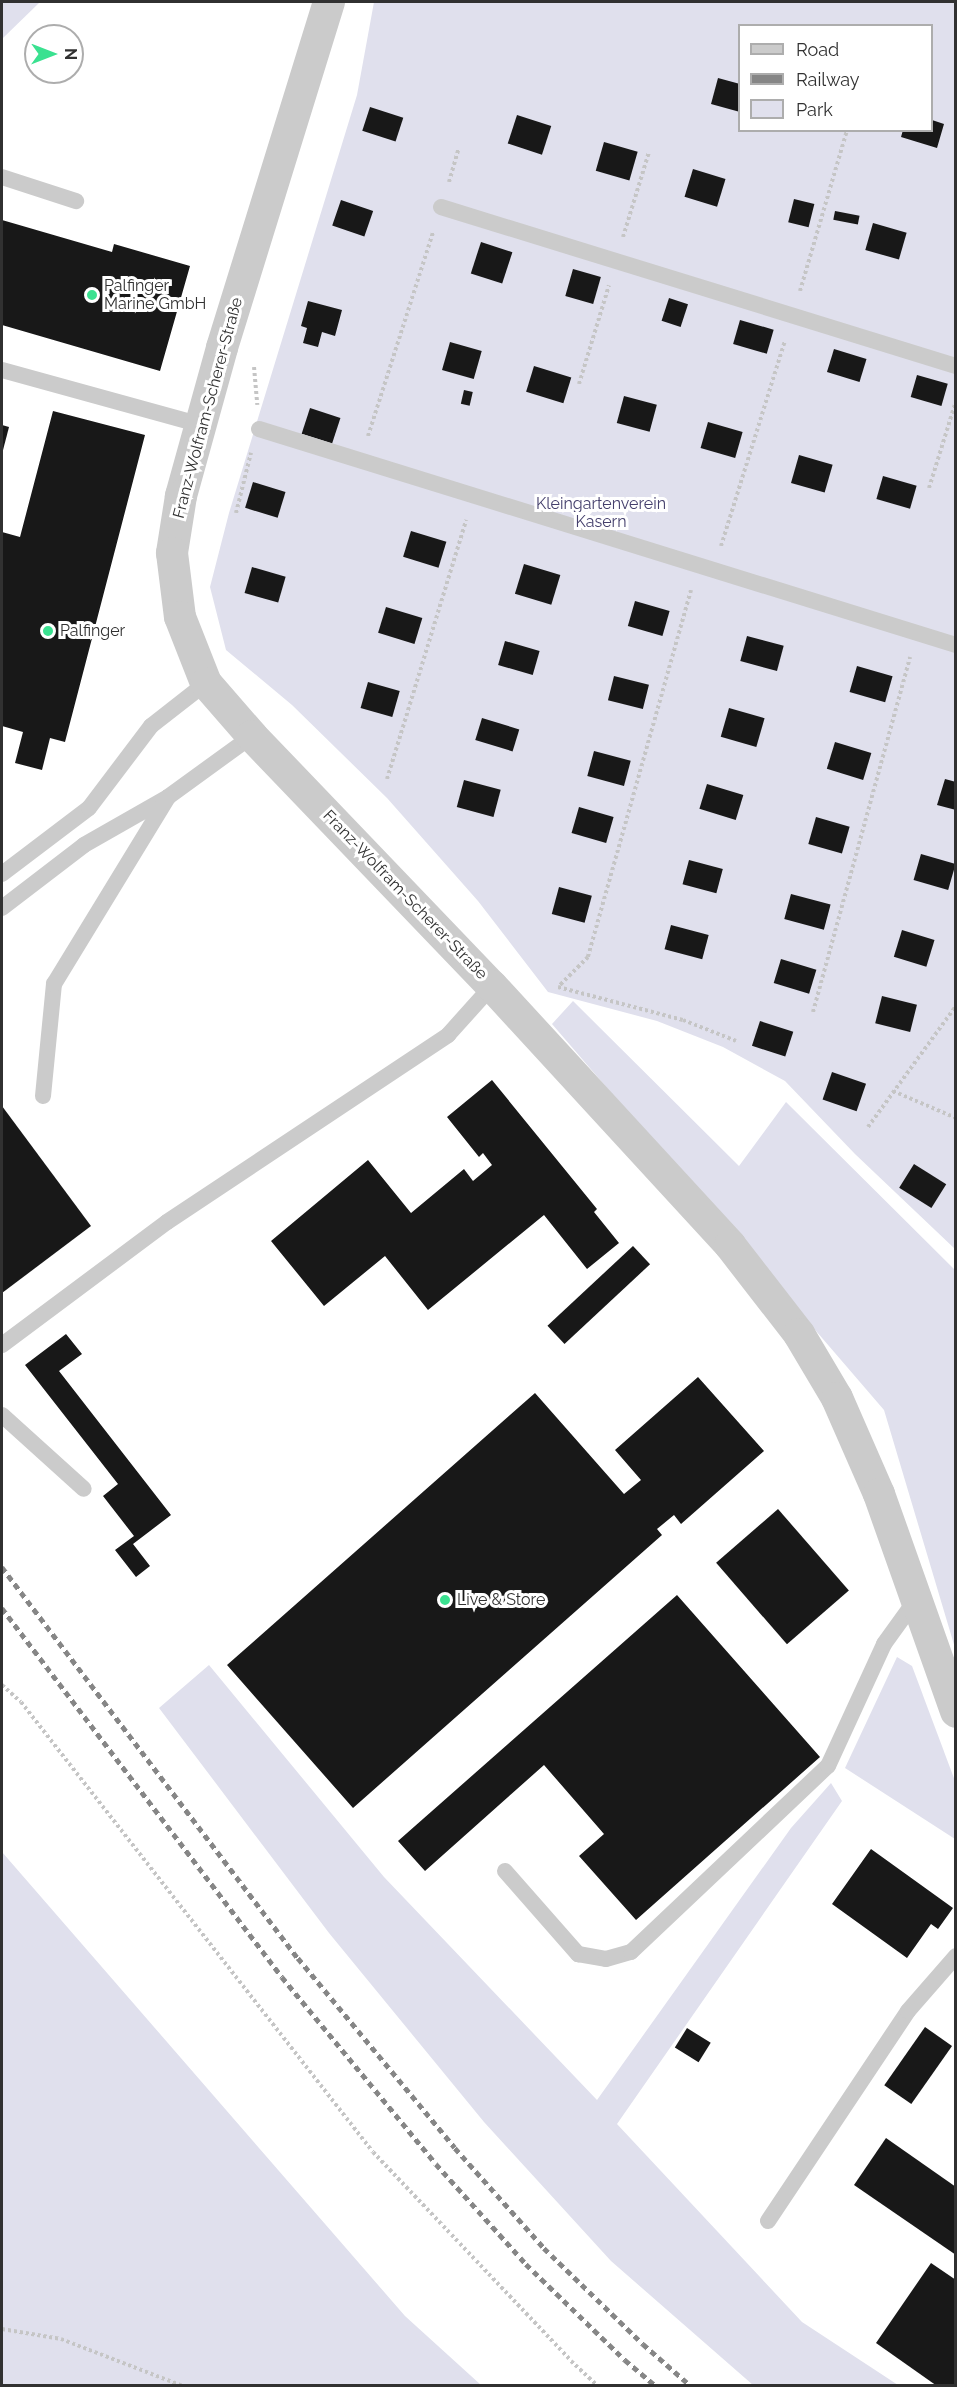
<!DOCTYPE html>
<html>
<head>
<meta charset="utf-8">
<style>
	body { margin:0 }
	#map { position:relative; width:957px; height:2387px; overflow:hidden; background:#fff; font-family:Raleway,sans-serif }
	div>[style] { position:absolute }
	.green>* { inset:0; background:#e0e0ed }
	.building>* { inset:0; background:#181818; transform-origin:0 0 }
	.path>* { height:4px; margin-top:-2px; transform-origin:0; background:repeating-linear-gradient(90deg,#c5c5c5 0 3px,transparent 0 6px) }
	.service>* { height:16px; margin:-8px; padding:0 8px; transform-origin:8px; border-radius:8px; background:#cbcbcb }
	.minor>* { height:32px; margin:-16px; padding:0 16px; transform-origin:16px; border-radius:16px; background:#cbcbcb }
	.rail>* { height:4.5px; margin-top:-2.25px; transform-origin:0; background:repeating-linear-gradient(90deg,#868686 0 6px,transparent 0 10.5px) }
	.dots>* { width:16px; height:16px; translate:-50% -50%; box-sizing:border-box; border:3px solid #fff; border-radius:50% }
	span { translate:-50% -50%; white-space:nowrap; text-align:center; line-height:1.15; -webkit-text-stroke:6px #fff; paint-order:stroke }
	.poi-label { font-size:16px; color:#313131 }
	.left { translate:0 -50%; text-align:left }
	.street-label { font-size:16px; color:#313131 }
	.park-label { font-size:16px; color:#443f6c }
	.frame { position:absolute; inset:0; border:3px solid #313131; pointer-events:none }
	.legend { position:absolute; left:738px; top:24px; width:195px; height:108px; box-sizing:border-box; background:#fff; border:2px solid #adadad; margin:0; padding:8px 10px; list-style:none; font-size:18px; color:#313131 }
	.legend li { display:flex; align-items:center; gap:12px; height:30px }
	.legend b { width:30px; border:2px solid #adadad }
	.north { position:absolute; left:24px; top:24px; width:60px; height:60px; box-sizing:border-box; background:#fff; border:2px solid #adadad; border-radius:50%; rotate:90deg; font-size:16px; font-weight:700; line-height:24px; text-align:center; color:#313131 }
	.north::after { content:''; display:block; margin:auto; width:21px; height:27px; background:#3ae190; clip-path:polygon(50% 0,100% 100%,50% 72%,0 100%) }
</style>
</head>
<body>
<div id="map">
	<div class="green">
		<div style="clip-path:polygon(2px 2px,40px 2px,2px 39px)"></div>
		<div style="clip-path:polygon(evenodd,374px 2px,955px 2px,955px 1249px,855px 1154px,785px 1081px,723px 1047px,657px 1021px,548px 992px,478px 901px,387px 798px,292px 705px,226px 650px,210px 587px,229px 513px,357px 95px,374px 2px,740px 26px,932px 26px,932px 130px,740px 130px,740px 26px)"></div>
		<div style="clip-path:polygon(573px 1001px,739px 1166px,786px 1102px,955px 1270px,955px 1648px,884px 1410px,552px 1024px)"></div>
		<div style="clip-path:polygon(897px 1657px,912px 1666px,955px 1781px,955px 1839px,845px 1768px)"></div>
		<div style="clip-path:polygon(209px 1665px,384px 1877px,597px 2100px,791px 1828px,831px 1783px,842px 1801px,617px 2124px,802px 2322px,898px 2385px,753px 2385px,611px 2261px,484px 2122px,329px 1933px,159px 1708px)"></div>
		<div style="clip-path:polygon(2px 1852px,405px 2316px,481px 2385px,2px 2385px)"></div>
	</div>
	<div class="building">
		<div style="clip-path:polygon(718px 78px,740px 84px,740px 112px,711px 104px)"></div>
		<div style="left:370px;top:107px;width:35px;height:25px;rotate:18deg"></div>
		<div style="left:517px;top:115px;width:36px;height:30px;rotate:18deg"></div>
		<div style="clip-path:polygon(932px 120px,944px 124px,937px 148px,901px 137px,903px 130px,932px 130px)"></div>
		<div style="left:604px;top:142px;width:35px;height:30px;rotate:16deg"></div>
		<div style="left:693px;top:169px;width:34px;height:29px;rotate:17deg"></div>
		<div style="left:794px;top:199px;width:21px;height:24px;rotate:14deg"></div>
		<div style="left:341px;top:200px;width:34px;height:27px;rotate:19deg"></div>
		<div style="left:835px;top:211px;width:25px;height:9px;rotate:11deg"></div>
		<div style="clip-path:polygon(2px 220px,112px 252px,114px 244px,190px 266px,160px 371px,2px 325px)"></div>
		<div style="left:873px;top:223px;width:35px;height:28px;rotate:16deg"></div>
		<div style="left:481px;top:242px;width:33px;height:33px;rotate:18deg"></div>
		<div style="left:573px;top:269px;width:29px;height:28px;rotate:16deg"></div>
		<div style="left:669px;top:298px;width:20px;height:24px;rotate:18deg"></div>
		<div style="clip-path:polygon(308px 301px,342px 310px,335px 336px,322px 332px,318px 347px,303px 343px,307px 328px,301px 326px)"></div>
		<div style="left:740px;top:320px;width:35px;height:25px;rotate:16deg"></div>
		<div style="left:450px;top:342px;width:33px;height:29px;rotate:16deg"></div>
		<div style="left:834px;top:349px;width:34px;height:24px;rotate:17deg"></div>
		<div style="left:534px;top:366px;width:39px;height:27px;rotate:17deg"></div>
		<div style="left:917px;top:375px;width:32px;height:23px;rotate:16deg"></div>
		<div style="left:464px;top:390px;width:9px;height:14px;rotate:13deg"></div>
		<div style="left:624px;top:396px;width:34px;height:28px;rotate:15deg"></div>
		<div style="left:310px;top:408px;width:32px;height:27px;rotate:18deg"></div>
		<div style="clip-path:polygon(53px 411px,145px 435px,65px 742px,50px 738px,42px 770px,15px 763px,23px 732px,2px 726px,2px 532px,20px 537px)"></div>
		<div style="left:708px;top:422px;width:36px;height:27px;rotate:16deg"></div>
		<div style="clip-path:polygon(2px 425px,9px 427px,2px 454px)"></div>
		<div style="left:799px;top:455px;width:35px;height:29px;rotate:16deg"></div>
		<div style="left:883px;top:476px;width:35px;height:24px;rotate:16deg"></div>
		<div style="left:253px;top:482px;width:34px;height:27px;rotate:17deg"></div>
		<div style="left:411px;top:531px;width:37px;height:27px;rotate:17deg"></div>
		<div style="left:524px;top:564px;width:38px;height:31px;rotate:17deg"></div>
		<div style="left:252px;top:567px;width:35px;height:27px;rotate:16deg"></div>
		<div style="left:635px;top:601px;width:36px;height:26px;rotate:16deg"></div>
		<div style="left:386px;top:607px;width:38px;height:27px;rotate:17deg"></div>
		<div style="left:747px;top:636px;width:38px;height:26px;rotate:15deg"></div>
		<div style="left:505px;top:641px;width:36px;height:25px;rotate:16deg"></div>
		<div style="left:857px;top:666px;width:37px;height:27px;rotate:16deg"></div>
		<div style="left:614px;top:676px;width:36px;height:25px;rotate:14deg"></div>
		<div style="left:368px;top:682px;width:33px;height:27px;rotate:16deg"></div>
		<div style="left:729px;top:708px;width:37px;height:30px;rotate:16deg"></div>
		<div style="left:482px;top:718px;width:39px;height:23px;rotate:17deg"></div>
		<div style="left:835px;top:742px;width:38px;height:28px;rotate:17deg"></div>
		<div style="left:594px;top:751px;width:38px;height:26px;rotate:15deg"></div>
		<div style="clip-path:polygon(945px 779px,956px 782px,956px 810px,937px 805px)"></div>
		<div style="left:464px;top:780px;width:38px;height:28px;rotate:15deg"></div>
		<div style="left:707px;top:784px;width:38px;height:26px;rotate:17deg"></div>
		<div style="left:579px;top:807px;width:36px;height:27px;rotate:16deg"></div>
		<div style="left:816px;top:817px;width:35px;height:28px;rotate:16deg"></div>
		<div style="left:921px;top:854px;width:36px;height:27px;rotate:16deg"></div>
		<div style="left:689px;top:860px;width:35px;height:25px;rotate:15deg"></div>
		<div style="left:559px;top:887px;width:34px;height:28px;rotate:15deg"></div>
		<div style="left:791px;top:894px;width:41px;height:26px;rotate:15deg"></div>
		<div style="left:671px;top:925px;width:39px;height:25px;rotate:15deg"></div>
		<div style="left:902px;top:930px;width:34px;height:28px;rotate:17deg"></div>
		<div style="left:781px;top:959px;width:37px;height:25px;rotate:17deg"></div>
		<div style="left:882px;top:996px;width:36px;height:28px;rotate:14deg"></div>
		<div style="left:760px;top:1021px;width:35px;height:26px;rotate:18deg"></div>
		<div style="left:832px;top:1072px;width:36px;height:29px;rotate:19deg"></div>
		<div style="clip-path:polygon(492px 1080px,597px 1209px,594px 1212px,619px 1243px,587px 1269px,544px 1215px,428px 1310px,385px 1256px,324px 1306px,271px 1241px,368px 1160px,411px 1213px,464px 1169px,473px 1181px,492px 1165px,483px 1153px,479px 1157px,447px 1117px)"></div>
		<div style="clip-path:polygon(2px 1106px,91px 1226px,2px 1293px)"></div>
		<div style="left:914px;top:1164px;width:38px;height:28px;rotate:32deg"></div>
		<div style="left:633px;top:1246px;width:25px;height:117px;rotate:47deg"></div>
		<div style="clip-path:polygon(66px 1334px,82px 1354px,59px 1371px,171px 1515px,133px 1544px,150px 1566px,136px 1577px,115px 1550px,134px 1536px,103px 1496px,118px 1484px,25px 1365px)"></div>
		<div style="clip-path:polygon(698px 1377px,764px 1451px,681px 1524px,674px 1515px,657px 1529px,662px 1535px,353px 1808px,227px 1665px,535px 1393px,624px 1494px,641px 1480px,615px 1450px)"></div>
		<div style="left:778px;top:1509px;width:108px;height:82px;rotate:49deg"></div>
		<div style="clip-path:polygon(677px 1595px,820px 1757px,636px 1920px,579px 1856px,604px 1834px,544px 1765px,425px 1871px,398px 1841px)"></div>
		<div style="clip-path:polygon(871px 1849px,953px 1908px,938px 1929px,931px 1924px,907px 1958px,832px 1904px)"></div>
		<div style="left:925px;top:2027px;width:33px;height:71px;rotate:35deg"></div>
		<div style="left:687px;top:2028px;width:28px;height:23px;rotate:32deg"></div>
		<div style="clip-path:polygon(886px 2138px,956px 2187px,956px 2255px,854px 2185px)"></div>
		<div style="clip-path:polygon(931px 2263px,956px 2280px,956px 2386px,937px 2386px,876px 2343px)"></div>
	</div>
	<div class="path">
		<div style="left:449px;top:182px;width:35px;rotate:-74deg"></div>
		<div style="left:623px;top:237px;width:89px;rotate:-73deg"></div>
		<div style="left:800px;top:291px;width:168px;rotate:-73.7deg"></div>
		<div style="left:254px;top:367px;width:38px;rotate:85deg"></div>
		<div style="left:579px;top:384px;width:103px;rotate:-73.1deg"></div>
		<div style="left:368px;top:436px;width:214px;rotate:-72.3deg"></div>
		<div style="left:929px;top:488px;width:91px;rotate:-72.8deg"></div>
		<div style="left:236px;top:513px;width:62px;rotate:-76deg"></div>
		<div style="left:721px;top:546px;width:215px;rotate:-72.7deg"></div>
		<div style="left:691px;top:590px;width:381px;rotate:105.7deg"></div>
		<div style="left:588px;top:957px;width:42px;rotate:135deg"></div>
		<div style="left:558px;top:987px;width:129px;rotate:14.8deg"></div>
		<div style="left:683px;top:1020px;width:57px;rotate:21.6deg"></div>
		<div style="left:387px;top:779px;width:271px;rotate:-73deg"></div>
		<div style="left:813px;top:1012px;width:368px;rotate:-74.7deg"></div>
		<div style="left:893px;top:1091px;width:69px;rotate:23.2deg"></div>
		<div style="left:868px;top:1127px;width:150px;rotate:-54deg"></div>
		<div style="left:2px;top:1685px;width:25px;rotate:42deg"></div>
		<div style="left:21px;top:1702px;width:571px;rotate:51.97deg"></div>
		<div style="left:373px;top:2152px;width:288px;rotate:46.5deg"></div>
		<div style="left:571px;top:2361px;width:37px;rotate:43deg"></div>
		<div style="left:2px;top:2329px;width:60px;rotate:9.6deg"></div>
		<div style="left:61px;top:2339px;width:131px;rotate:21.1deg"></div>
	</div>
	<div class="service">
		<div style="left:2px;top:177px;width:78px;rotate:18deg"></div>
		<div style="left:441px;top:207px;width:539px;rotate:17.16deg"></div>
		<div style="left:2px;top:370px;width:206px;rotate:15.4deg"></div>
		<div style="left:259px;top:429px;width:730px;rotate:17.22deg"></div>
		<div style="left:2px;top:874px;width:109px;rotate:-37.2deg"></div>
		<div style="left:89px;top:808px;width:103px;rotate:-52.9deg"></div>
		<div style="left:151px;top:726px;width:70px;rotate:-38deg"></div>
		<div style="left:2px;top:908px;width:103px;rotate:-37.5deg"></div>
		<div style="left:84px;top:845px;width:97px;rotate:-29.7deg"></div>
		<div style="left:168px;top:797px;width:104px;rotate:-36deg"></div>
		<div style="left:43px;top:1096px;width:113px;rotate:-84.4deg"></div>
		<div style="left:54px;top:984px;width:219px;rotate:-58.6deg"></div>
		<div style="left:2px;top:1345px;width:206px;rotate:-36.7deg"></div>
		<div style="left:167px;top:1222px;width:338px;rotate:-33.6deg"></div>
		<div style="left:448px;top:1035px;width:66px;rotate:-48.1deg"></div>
		<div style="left:2px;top:1415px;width:110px;rotate:42.1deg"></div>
		<div style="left:505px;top:1871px;width:111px;rotate:48.7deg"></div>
		<div style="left:578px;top:1954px;width:28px;rotate:10deg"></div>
		<div style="left:606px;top:1959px;width:26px;rotate:-16deg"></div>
		<div style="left:631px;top:1952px;width:271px;rotate:-43.4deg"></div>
		<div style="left:828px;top:1766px;width:134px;rotate:-65.3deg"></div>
		<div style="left:884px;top:1644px;width:53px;rotate:-54.2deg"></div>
		<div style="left:768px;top:2221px;width:252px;rotate:-56.3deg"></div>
		<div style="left:908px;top:2011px;width:73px;rotate:-48.9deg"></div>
	</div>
	<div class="minor">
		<div style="left:329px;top:2px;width:362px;rotate:107.2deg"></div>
		<div style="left:222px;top:348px;width:154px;rotate:105.5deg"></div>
		<div style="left:181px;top:496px;width:58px;rotate:99deg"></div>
		<div style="left:172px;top:553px;width:64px;rotate:82.9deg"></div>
		<div style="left:180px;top:617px;width:71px;rotate:68.5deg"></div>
		<div style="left:206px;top:683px;width:70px;rotate:49deg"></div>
		<div style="left:252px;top:736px;width:347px;rotate:46.2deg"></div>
		<div style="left:492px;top:986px;width:352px;rotate:47.4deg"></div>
		<div style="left:730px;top:1245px;width:113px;rotate:52.2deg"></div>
		<div style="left:799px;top:1334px;width:74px;rotate:59.3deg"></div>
		<div style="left:837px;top:1398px;width:105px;rotate:66.4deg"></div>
		<div style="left:879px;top:1494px;width:231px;rotate:70.5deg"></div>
	</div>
	<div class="rail">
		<div style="left:2px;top:1567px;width:490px;rotate:52.9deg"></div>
		<div style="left:298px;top:1958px;width:246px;rotate:50.4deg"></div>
		<div style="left:455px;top:2148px;width:134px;rotate:48.3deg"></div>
		<div style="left:544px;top:2248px;width:138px;rotate:44.1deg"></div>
		<div style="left:643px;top:2344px;width:64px;rotate:41.2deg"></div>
		<div style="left:2px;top:1608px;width:463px;rotate:52.8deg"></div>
		<div style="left:282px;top:1977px;width:242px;rotate:50.5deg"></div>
		<div style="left:436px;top:2164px;width:135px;rotate:48deg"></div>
		<div style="left:526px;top:2264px;width:138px;rotate:44.1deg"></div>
		<div style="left:625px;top:2360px;width:40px;rotate:40deg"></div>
	</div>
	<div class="dots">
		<div style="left:92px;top:295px;background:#3ae190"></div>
		<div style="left:48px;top:631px;background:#3ae190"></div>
		<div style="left:445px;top:1600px;background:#3ae190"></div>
	</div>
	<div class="poi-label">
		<span class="left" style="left:104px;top:295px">Palfinger<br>Marine GmbH</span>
		<span class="left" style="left:60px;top:631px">Palfinger</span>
		<span class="left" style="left:457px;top:1600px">Live &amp; Store</span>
	</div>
	<div class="street-label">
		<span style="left:208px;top:408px;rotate:-75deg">Franz-Wolfram-Scherer-Straße</span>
		<span style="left:405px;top:895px;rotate:46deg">Franz-Wolfram-Scherer-Straße</span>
	</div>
	<div class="park-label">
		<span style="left:601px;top:513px">Kleingartenverein<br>Kasern</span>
	</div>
	<div class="frame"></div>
	<ul class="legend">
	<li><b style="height:8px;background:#cbcbcb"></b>Road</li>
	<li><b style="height:8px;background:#868686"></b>Railway</li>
	<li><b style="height:16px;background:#e0e0ed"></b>Park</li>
	</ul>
	<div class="north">N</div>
</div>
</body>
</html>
